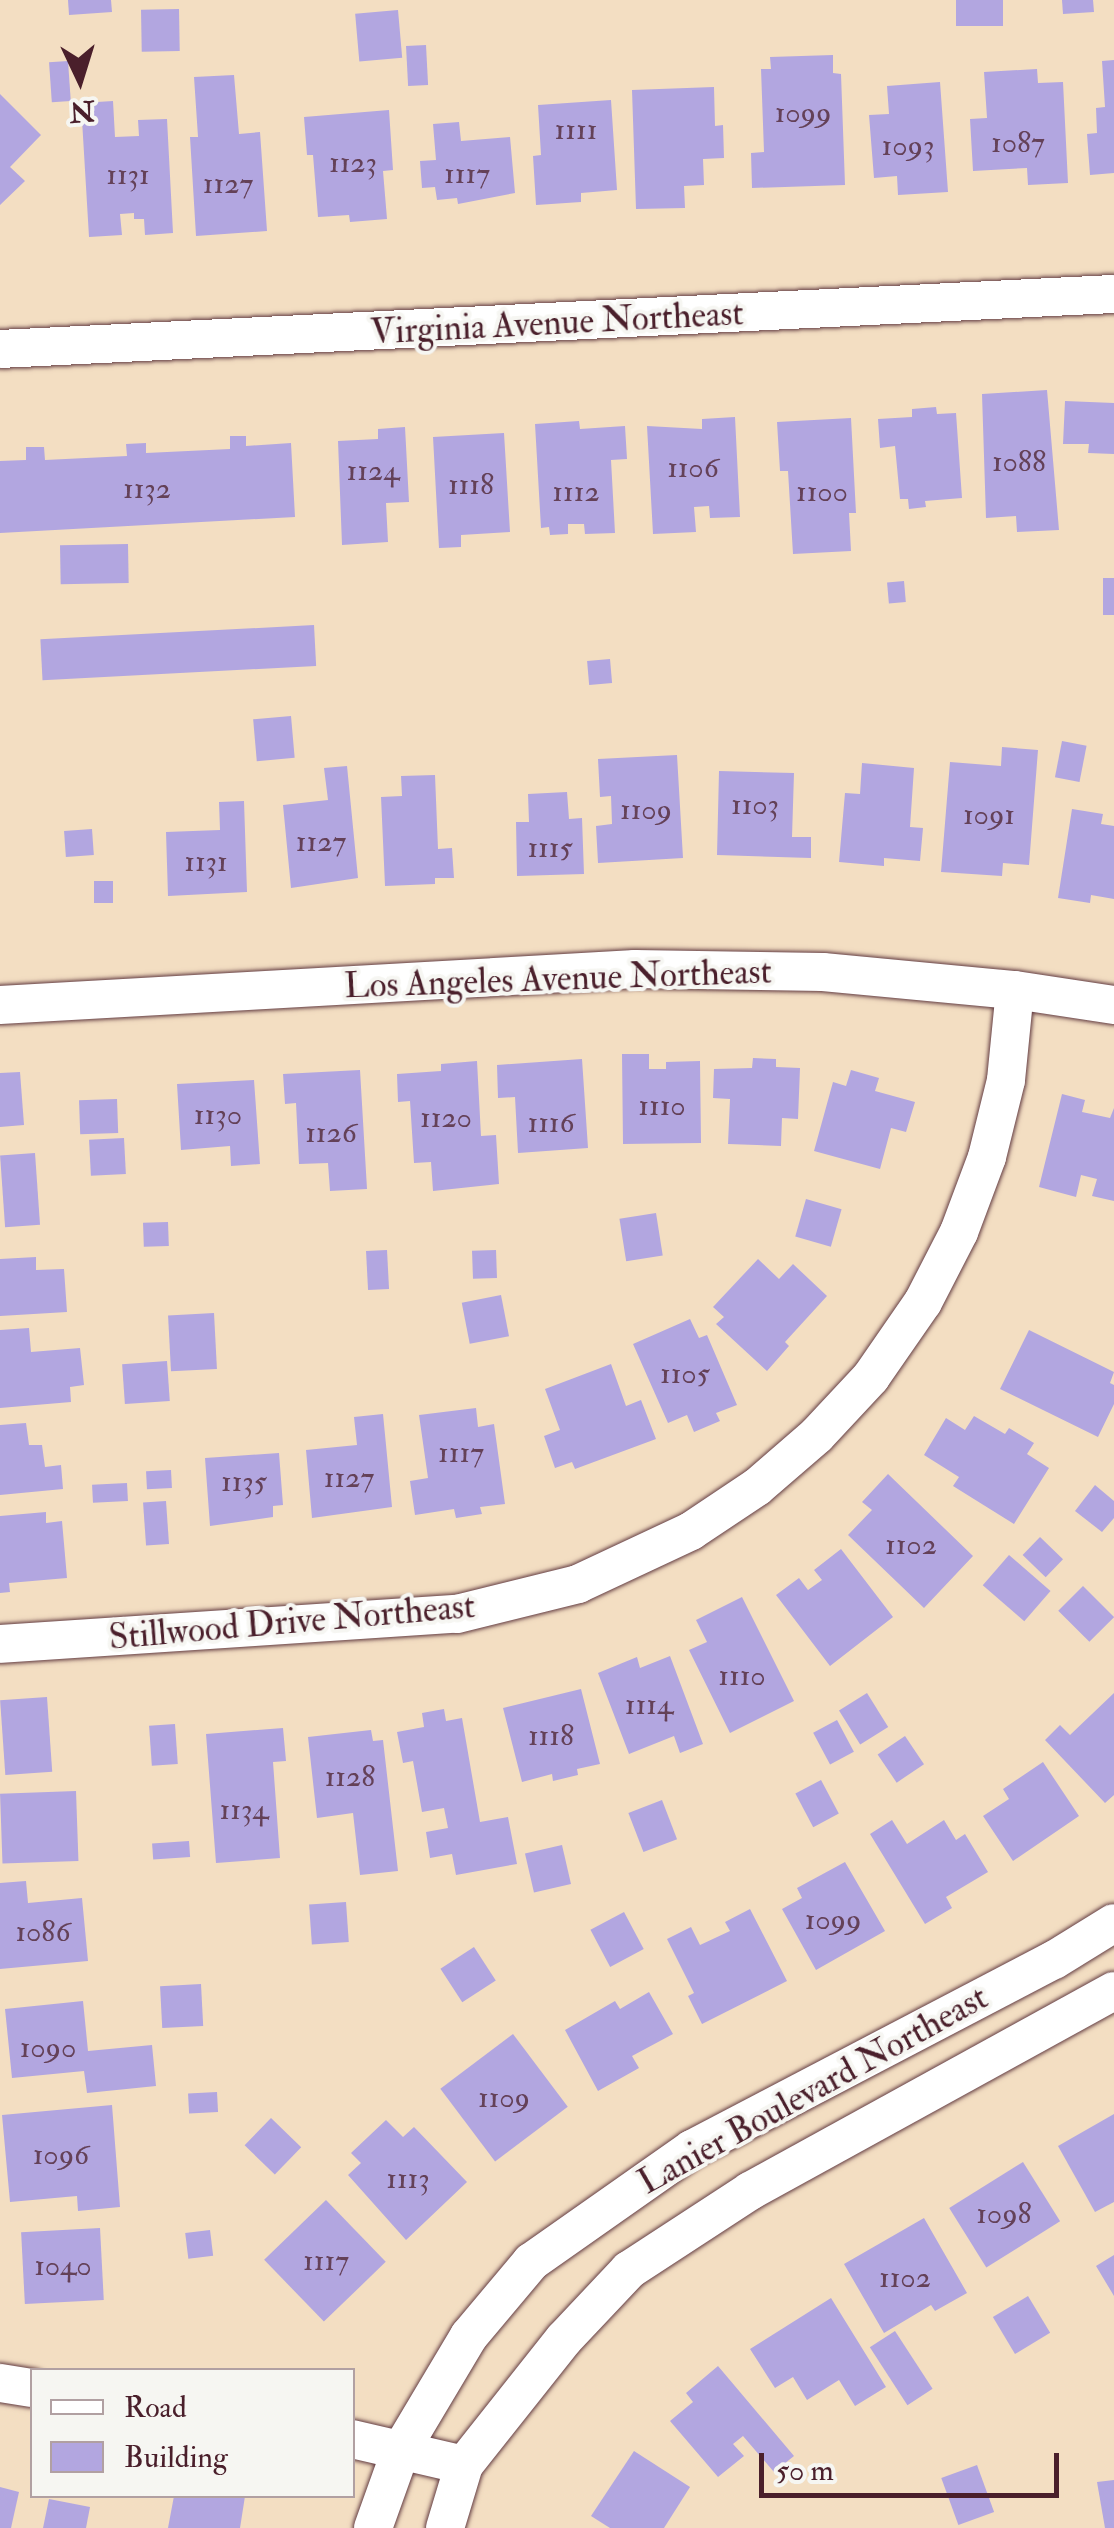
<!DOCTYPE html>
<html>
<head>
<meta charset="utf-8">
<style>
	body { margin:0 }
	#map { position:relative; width:1114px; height:2528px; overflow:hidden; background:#f3dec2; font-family:"IM FELL Double Pica",serif }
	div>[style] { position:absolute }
	.building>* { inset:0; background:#b2a6e0; transform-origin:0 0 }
	.roads { filter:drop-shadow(0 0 2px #633c42) drop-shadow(0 0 2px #633c42) }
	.street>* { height:38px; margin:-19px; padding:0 19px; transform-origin:19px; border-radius:19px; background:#fff }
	span { translate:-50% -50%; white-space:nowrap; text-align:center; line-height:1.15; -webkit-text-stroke:8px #f6f6f2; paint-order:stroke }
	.number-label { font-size:30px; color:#644158 }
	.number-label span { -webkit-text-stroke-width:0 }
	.street-label { font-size:35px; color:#4a1f2b }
	.legend { position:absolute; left:30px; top:2368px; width:325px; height:130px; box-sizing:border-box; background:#f6f6f2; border:2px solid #b1a0a2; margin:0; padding:12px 18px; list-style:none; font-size:30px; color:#4a1f2b }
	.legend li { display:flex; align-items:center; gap:20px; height:50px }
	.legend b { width:50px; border:2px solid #b1a0a2 }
	.north { position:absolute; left:30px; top:30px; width:100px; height:100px; -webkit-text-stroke:8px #f6f6f2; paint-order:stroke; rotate:176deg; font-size:28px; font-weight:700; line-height:40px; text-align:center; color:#4a1f2b }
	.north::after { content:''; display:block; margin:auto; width:35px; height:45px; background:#4a1f2b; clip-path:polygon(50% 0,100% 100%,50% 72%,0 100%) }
	.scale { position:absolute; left:759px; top:2453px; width:300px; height:45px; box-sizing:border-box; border:5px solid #4a1f2b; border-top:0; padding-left:12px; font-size:30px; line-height:35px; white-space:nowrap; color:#4a1f2b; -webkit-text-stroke:8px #f6f6f2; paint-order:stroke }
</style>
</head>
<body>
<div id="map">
	<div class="building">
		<div style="clip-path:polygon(68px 0,111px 0,112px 12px,69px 15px)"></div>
		<div style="left:956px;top:0;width:47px;height:26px"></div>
		<div style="clip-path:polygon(1062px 0,1093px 0,1094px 12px,1063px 14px)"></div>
		<div style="left:179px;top:9px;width:42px;height:38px;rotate:89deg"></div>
		<div style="left:398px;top:10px;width:48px;height:43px;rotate:85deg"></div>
		<div style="left:426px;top:45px;width:40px;height:20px;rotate:87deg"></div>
		<div style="clip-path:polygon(833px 55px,833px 73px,841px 74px,845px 185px,752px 188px,751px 153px,764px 152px,761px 69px,771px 69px,770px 57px)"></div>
		<div style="clip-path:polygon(1114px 60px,1114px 173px,1090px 175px,1087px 134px,1097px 133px,1096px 108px,1105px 107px,1102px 61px)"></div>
		<div style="left:68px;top:61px;width:40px;height:19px;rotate:86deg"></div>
		<div style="clip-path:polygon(1037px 69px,1038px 83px,1063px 82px,1068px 183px,1028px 185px,1027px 168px,973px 171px,970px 119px,987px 118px,984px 72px)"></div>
		<div style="clip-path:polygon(234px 75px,239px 134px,260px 132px,267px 231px,196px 236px,190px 137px,198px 137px,194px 77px)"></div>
		<div style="clip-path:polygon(940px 82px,948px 192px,898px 195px,897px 176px,874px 178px,869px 115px,889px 114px,887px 86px)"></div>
		<div style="clip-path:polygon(714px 87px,715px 126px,723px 125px,724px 158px,703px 159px,704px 185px,684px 186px,685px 208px,636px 209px,632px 90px)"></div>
		<div style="clip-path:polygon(0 94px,41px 135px,10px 167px,25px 181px,0 205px)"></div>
		<div style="clip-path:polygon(611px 100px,617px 190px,581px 193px,581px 202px,536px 205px,533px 156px,541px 155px,538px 105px)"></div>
		<div style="clip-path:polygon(113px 101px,115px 137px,139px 136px,138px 120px,167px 119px,173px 233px,145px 235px,144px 219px,134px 219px,134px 213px,120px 214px,122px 235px,89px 237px,81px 103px)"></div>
		<div style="clip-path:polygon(389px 110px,393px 170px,383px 171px,387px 219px,350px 222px,349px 215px,318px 217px,313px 155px,307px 155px,304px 117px)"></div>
		<div style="clip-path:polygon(459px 122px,461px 141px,510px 137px,515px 193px,458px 204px,457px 198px,437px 200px,435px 187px,422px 188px,420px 161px,436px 160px,433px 124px)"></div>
		<div style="clip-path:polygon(1047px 390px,1059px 530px,1017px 532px,1016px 516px,986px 518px,982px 394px)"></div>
		<div style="clip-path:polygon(1065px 401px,1114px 403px,1114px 454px,1088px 453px,1089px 444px,1063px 444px)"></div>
		<div style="clip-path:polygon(936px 407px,937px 414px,956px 413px,962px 498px,925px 501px,926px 507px,909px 509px,908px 499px,900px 499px,895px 446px,880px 448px,878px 419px,912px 417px,912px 409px)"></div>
		<div style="clip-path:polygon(735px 417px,740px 517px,710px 518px,709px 506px,694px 507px,696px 532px,653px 534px,647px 426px,702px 429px,702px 419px)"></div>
		<div style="clip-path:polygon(851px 418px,856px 513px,849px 513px,851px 551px,793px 554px,788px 471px,780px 471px,777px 422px)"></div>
		<div style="clip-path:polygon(579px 421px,580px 429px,625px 426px,627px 459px,611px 460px,615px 533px,585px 534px,584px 524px,568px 524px,568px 534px,550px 535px,549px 527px,541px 528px,535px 424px)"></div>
		<div style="clip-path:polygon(405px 427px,409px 502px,386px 503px,388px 542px,342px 545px,338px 441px,378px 439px,378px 429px)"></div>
		<div style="clip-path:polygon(504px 433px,510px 532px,461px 535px,461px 547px,439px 548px,433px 437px)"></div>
		<div style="clip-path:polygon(230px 436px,246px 436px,246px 446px,291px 443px,295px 517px,0 533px,0 461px,26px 460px,26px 447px,44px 447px,45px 460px,127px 456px,126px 444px,146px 443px,146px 453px,230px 449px)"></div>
		<div style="left:128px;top:544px;width:39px;height:68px;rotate:89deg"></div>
		<div style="left:1103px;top:578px;width:11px;height:37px"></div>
		<div style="left:904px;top:581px;width:21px;height:17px;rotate:85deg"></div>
		<div style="left:314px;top:625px;width:41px;height:274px;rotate:87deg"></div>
		<div style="left:610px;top:659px;width:24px;height:23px;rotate:85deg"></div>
		<div style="left:291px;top:716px;width:42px;height:38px;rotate:85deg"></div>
		<div style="left:1062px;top:741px;width:25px;height:37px;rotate:11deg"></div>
		<div style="clip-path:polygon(1002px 747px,1038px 750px,1029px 865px,1003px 863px,1002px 876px,941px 872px,950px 762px,1001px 766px)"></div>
		<div style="clip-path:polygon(677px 755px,683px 858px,598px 863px,596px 826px,612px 824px,611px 796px,600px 797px,598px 759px)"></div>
		<div style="clip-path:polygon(862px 763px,914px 768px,910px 827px,923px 828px,920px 861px,884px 858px,884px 866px,839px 862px,845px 793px,860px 794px)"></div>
		<div style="clip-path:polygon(347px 766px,358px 878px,291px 888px,283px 805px,328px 800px,324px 768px)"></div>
		<div style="clip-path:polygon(719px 771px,794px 773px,792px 837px,811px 837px,811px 858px,717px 855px)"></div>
		<div style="clip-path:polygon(435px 775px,438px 849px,452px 848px,454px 878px,435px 878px,435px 884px,385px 886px,381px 797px,402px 796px,401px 776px)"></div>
		<div style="clip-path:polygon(567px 792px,569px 819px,582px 818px,584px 874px,517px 876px,516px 822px,529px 822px,528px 794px)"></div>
		<div style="clip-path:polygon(244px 801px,247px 892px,168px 896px,166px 832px,220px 830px,219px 802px)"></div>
		<div style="clip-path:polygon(1072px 809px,1103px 814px,1101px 824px,1114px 826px,1114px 899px,1091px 895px,1090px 903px,1058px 898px)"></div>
		<div style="left:92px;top:829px;width:26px;height:28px;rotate:86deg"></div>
		<div style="left:94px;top:881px;width:19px;height:22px"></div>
		<div style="clip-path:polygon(622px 1054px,649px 1054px,649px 1069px,666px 1069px,666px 1062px,700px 1061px,701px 1143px,623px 1144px)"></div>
		<div style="clip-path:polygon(753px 1058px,776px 1059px,776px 1067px,800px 1068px,798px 1119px,782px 1118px,781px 1146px,728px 1144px,730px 1099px,713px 1098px,714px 1069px,752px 1068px)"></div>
		<div style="clip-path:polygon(582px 1059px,588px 1148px,518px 1153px,515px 1097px,498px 1098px,497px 1065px)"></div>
		<div style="clip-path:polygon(477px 1061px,481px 1136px,496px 1135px,499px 1184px,433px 1191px,431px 1162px,414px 1163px,410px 1101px,398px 1102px,397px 1074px,441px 1071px,441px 1064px)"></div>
		<div style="clip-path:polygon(360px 1070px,367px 1189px,330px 1191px,328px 1163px,299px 1164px,296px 1103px,285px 1104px,283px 1074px)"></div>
		<div style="clip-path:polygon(851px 1070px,879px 1078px,875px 1091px,915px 1102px,906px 1132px,891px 1128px,880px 1169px,814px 1151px,833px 1082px,846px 1086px)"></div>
		<div style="clip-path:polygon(20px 1072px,24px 1125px,0 1127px,0 1073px)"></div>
		<div style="clip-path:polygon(254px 1080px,260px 1164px,231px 1166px,230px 1146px,181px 1150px,177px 1084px)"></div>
		<div style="clip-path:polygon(1062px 1094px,1085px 1100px,1082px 1112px,1110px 1118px,1114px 1108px,1114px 1201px,1092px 1196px,1097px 1179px,1081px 1175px,1076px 1197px,1039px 1187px)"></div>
		<div style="left:117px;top:1099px;width:34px;height:38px;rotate:88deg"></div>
		<div style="left:124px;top:1138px;width:36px;height:35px;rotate:87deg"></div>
		<div style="left:35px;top:1153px;width:72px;height:35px;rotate:86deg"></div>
		<div style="left:806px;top:1199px;width:37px;height:39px;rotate:16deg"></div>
		<div style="left:656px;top:1213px;width:43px;height:37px;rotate:81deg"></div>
		<div style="left:168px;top:1222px;width:24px;height:25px;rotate:88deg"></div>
		<div style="left:387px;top:1250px;width:39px;height:21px;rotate:87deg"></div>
		<div style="left:496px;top:1250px;width:28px;height:24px;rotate:88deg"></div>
		<div style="clip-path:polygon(36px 1257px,36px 1270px,64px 1269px,67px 1312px,0 1316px,0 1259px)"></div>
		<div style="clip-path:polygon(758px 1259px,779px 1279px,793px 1264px,827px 1296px,785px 1342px,789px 1346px,767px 1371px,716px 1324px,724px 1317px,713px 1307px)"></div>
		<div style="left:501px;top:1295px;width:42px;height:40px;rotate:79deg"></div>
		<div style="left:214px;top:1313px;width:56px;height:46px;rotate:87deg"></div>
		<div style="clip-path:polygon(690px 1319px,699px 1338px,707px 1335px,737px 1405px,716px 1413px,720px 1421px,694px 1432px,687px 1415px,668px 1423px,633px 1344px)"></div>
		<div style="clip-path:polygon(29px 1328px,31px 1352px,80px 1348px,84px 1385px,70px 1387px,71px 1402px,0 1408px,0 1330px)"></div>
		<div style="clip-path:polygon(1029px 1330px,1114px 1372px,1110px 1383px,1114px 1385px,1114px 1404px,1098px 1437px,1000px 1389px)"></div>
		<div style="left:167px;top:1361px;width:40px;height:45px;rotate:86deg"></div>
		<div style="clip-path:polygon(611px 1364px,626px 1406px,641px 1400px,656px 1439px,575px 1469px,572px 1462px,555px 1468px,544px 1436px,560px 1430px,545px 1389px)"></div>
		<div style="clip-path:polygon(476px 1408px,478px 1427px,494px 1424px,505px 1504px,480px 1507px,482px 1514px,456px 1518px,454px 1509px,415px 1515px,410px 1481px,428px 1478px,419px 1415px)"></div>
		<div style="clip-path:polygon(383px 1414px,392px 1507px,312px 1518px,306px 1450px,357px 1445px,354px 1417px)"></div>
		<div style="clip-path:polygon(974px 1416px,1005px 1434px,1009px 1428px,1034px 1443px,1027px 1454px,1049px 1468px,1014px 1524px,953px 1486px,959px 1477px,924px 1455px,946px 1418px,965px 1430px)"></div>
		<div style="clip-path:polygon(26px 1423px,29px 1445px,42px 1445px,45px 1467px,61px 1465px,63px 1489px,0 1495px,0 1425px)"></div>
		<div style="clip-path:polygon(279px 1453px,283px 1505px,273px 1506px,273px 1517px,210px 1526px,205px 1458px)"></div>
		<div style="left:171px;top:1470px;width:18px;height:25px;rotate:87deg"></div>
		<div style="clip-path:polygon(888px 1474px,973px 1556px,924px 1608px,848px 1535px,872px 1510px,862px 1502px)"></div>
		<div style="left:127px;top:1483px;width:18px;height:35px;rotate:87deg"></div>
		<div style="clip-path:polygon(1095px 1485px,1114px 1501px,1114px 1518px,1102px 1532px,1075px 1511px)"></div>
		<div style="left:166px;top:1501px;width:43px;height:23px;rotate:86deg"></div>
		<div style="clip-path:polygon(46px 1512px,46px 1523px,62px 1521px,67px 1578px,9px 1583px,10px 1592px,0 1593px,0 1516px)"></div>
		<div style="left:1040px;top:1537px;width:32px;height:25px;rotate:44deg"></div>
		<div style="clip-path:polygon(841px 1549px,893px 1617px,830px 1666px,776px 1595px,799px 1578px,808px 1590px,822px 1580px,814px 1570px)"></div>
		<div style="left:1009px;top:1555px;width:55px;height:40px;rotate:41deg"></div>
		<div style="left:1083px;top:1586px;width:44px;height:35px;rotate:45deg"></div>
		<div style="clip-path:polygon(742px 1597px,794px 1701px,730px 1733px,689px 1650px,707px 1642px,696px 1620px)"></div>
		<div style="clip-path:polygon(670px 1656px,703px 1744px,680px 1753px,674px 1736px,629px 1754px,598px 1673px,637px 1657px,640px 1668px)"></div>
		<div style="clip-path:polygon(581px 1689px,600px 1764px,577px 1769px,578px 1775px,553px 1781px,552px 1774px,522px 1782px,503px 1708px)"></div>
		<div style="left:867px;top:1693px;width:40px;height:33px;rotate:58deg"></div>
		<div style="clip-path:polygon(1114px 1693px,1114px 1795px,1105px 1803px,1045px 1740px,1060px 1725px,1070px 1735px)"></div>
		<div style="left:47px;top:1697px;width:75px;height:47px;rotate:86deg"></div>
		<div style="clip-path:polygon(444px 1709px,446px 1721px,462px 1718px,480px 1822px,508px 1817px,517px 1864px,456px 1875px,452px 1854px,430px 1858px,426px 1832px,448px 1828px,444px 1808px,422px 1812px,413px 1761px,403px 1763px,397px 1732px,424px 1727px,422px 1713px)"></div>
		<div style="left:837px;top:1720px;width:36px;height:27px;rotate:62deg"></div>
		<div style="left:175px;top:1724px;width:40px;height:26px;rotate:86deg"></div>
		<div style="clip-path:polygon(283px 1728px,286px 1761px,273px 1762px,280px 1858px,216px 1863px,206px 1734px)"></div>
		<div style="clip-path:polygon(371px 1730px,373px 1741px,383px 1740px,398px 1871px,360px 1875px,353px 1813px,317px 1818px,308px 1737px)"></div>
		<div style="left:905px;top:1736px;width:34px;height:33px;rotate:56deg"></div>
		<div style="clip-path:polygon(1043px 1762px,1079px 1816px,1013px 1861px,983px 1816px,1009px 1799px,1003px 1789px)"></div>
		<div style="left:821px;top:1780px;width:38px;height:29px;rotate:62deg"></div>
		<div style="left:76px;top:1791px;width:70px;height:76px;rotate:88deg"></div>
		<div style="left:662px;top:1800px;width:42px;height:36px;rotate:69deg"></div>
		<div style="clip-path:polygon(892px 1820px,907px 1844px,944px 1820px,956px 1840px,965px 1834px,988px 1872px,946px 1897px,952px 1908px,925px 1924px,870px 1834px)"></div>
		<div style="left:189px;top:1841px;width:16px;height:37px;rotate:86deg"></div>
		<div style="left:562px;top:1845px;width:40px;height:38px;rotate:77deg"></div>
		<div style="clip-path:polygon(845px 1862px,885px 1931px,816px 1970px,782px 1909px,802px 1898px,797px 1888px)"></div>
		<div style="clip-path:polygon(26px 1881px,28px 1903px,82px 1898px,88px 1961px,0 1969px,0 1883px)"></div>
		<div style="left:346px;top:1902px;width:40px;height:37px;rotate:86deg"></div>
		<div style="clip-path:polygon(750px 1909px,787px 1981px,702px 2024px,688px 1996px,694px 1993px,667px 1939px,691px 1927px,700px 1945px,730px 1931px,725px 1922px)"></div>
		<div style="left:624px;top:1912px;width:42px;height:38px;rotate:62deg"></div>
		<div style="left:474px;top:1947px;width:40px;height:40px;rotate:57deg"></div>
		<div style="left:201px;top:1984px;width:42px;height:41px;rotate:87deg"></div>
		<div style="clip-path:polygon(649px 1992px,673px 2034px,632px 2056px,639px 2068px,598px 2091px,565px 2030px,615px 2001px,620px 2009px)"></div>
		<div style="clip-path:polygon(83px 2001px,88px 2051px,152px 2045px,156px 2086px,87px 2093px,84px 2071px,12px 2078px,5px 2009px)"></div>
		<div style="left:513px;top:2034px;width:91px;height:91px;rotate:53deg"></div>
		<div style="left:217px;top:2092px;width:20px;height:29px;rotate:87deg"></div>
		<div style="clip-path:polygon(112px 2105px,120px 2207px,78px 2211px,77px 2196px,10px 2202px,2px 2115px)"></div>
		<div style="clip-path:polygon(1114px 2114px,1114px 2202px,1095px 2212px,1058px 2146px)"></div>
		<div style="left:271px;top:2118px;width:42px;height:38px;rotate:44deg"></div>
		<div style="clip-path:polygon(386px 2120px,403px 2137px,414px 2127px,467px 2182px,406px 2240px,348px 2175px,361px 2163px,351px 2153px)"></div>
		<div style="left:1023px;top:2162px;width:70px;height:87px;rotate:58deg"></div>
		<div style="left:326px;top:2200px;width:86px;height:86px;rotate:46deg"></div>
		<div style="clip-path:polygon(924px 2218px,967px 2293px,935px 2311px,931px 2305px,884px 2333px,844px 2264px)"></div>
		<div style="left:100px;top:2228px;width:72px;height:79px;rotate:87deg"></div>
		<div style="left:210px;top:2230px;width:26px;height:25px;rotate:83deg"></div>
		<div style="clip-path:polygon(1114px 2255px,1114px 2296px,1096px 2266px)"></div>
		<div style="left:1028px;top:2296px;width:43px;height:41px;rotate:59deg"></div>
		<div style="clip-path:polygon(831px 2298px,886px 2387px,855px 2406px,839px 2380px,807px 2400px,793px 2377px,775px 2388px,750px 2349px)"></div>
		<div style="left:895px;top:2331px;width:69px;height:30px;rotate:57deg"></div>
		<div style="clip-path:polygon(718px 2366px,794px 2456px,774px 2472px,743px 2436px,733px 2444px,744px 2456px,718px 2477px,670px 2421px,693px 2402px,686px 2393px)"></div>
		<div style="clip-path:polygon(634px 2451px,690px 2487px,664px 2528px,610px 2528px,591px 2516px)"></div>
		<div style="left:977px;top:2465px;width:50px;height:38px;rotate:70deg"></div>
		<div style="clip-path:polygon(1114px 2480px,1114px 2528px,1105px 2528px,1097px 2482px)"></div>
		<div style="clip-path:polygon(0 2487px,19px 2492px,11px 2528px,0 2528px)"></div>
		<div style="clip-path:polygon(174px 2496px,245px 2496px,240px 2528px,168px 2528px)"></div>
		<div style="clip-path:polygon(49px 2499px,90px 2507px,86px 2528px,43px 2528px)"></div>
	</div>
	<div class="roads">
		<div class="street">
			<div style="left:0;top:349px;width:1115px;rotate:-2.83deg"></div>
			<div style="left:0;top:1005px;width:636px;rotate:-3.24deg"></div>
			<div style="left:635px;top:969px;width:188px;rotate:0.9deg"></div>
			<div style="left:823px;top:972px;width:193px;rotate:5.4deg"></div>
			<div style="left:1015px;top:990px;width:100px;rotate:8.6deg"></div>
			<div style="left:0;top:1644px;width:458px;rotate:-3.8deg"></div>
			<div style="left:457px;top:1614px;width:125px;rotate:-13.9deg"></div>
			<div style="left:578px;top:1584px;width:125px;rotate:-25.1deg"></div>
			<div style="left:691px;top:1531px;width:79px;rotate:-33.7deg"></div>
			<div style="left:757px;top:1487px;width:79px;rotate:-40.9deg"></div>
			<div style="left:817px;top:1435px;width:79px;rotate:-47deg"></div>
			<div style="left:871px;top:1377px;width:91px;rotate:-55.3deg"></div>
			<div style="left:923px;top:1302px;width:79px;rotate:-62.8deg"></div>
			<div style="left:959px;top:1232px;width:80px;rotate:-69.5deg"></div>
			<div style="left:987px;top:1157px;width:79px;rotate:-76.1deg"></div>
			<div style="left:1006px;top:1080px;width:90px;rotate:-84.3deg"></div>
			<div style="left:0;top:2383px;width:32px;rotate:9deg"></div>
			<div style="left:352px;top:2439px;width:115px;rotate:13.1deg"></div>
			<div style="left:373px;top:2528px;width:83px;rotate:-70.3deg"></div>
			<div style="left:401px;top:2450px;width:133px;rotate:-59.2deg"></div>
			<div style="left:469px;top:2336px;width:97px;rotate:-50deg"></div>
			<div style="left:531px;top:2262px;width:197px;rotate:-35.1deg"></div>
			<div style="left:692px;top:2149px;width:408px;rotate:-27.6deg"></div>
			<div style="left:1054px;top:1960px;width:70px;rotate:-31.7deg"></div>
			<div style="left:445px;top:2528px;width:66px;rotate:-73.2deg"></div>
			<div style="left:464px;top:2465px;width:161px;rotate:-51.6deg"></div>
			<div style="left:564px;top:2339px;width:95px;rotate:-46.7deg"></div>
			<div style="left:629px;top:2270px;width:145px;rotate:-33.1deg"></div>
			<div style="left:750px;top:2191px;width:415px;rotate:-28.8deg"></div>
		</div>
	</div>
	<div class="number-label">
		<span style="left:803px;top:113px">1099</span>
		<span style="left:576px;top:130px">1111</span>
		<span style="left:1018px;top:143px">1087</span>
		<span style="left:908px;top:146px">1093</span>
		<span style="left:353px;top:163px">1123</span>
		<span style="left:467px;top:174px">1117</span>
		<span style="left:128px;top:175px">1131</span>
		<span style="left:228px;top:184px">1127</span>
		<span style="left:1019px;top:462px">1088</span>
		<span style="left:693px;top:468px">1106</span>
		<span style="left:373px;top:471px">1124</span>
		<span style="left:471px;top:485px">1118</span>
		<span style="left:147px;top:489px">1132</span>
		<span style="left:576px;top:492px">1112</span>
		<span style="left:822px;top:492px">1100</span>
		<span style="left:755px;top:805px">1103</span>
		<span style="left:646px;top:810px">1109</span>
		<span style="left:989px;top:815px">1091</span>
		<span style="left:321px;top:842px">1127</span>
		<span style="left:550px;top:848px">1115</span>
		<span style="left:206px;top:862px">1131</span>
		<span style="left:662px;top:1106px">1110</span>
		<span style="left:218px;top:1115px">1130</span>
		<span style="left:446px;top:1118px">1120</span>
		<span style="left:551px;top:1123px">1116</span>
		<span style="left:331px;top:1133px">1126</span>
		<span style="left:685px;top:1374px">1105</span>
		<span style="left:461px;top:1453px">1117</span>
		<span style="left:349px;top:1478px">1127</span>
		<span style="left:244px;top:1482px">1135</span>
		<span style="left:911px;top:1545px">1102</span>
		<span style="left:742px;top:1676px">1110</span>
		<span style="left:649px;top:1705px">1114</span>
		<span style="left:551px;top:1736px">1118</span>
		<span style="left:350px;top:1777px">1128</span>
		<span style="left:244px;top:1810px">1134</span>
		<span style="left:833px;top:1920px">1099</span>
		<span style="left:43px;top:1932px">1086</span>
		<span style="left:48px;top:2048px">1090</span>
		<span style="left:504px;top:2098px">1109</span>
		<span style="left:61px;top:2155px">1096</span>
		<span style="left:408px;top:2179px">1113</span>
		<span style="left:1004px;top:2214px">1098</span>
		<span style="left:326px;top:2261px">1117</span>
		<span style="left:63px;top:2266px">1040</span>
		<span style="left:905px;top:2278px">1102</span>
	</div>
	<div class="street-label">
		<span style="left:557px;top:323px;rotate:-3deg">Virginia Avenue Northeast</span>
		<span style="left:558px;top:979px;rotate:-2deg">Los Angeles Avenue Northeast</span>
		<span style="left:292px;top:1622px;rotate:-5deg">Stillwood Drive Northeast</span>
		<span style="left:813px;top:2090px;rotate:-29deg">Lanier Boulevard Northeast</span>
	</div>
	<ul class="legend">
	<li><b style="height:12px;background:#fff"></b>Road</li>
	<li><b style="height:28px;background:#b2a6e0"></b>Building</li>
	</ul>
	<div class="north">N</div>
	<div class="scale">50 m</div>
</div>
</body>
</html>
